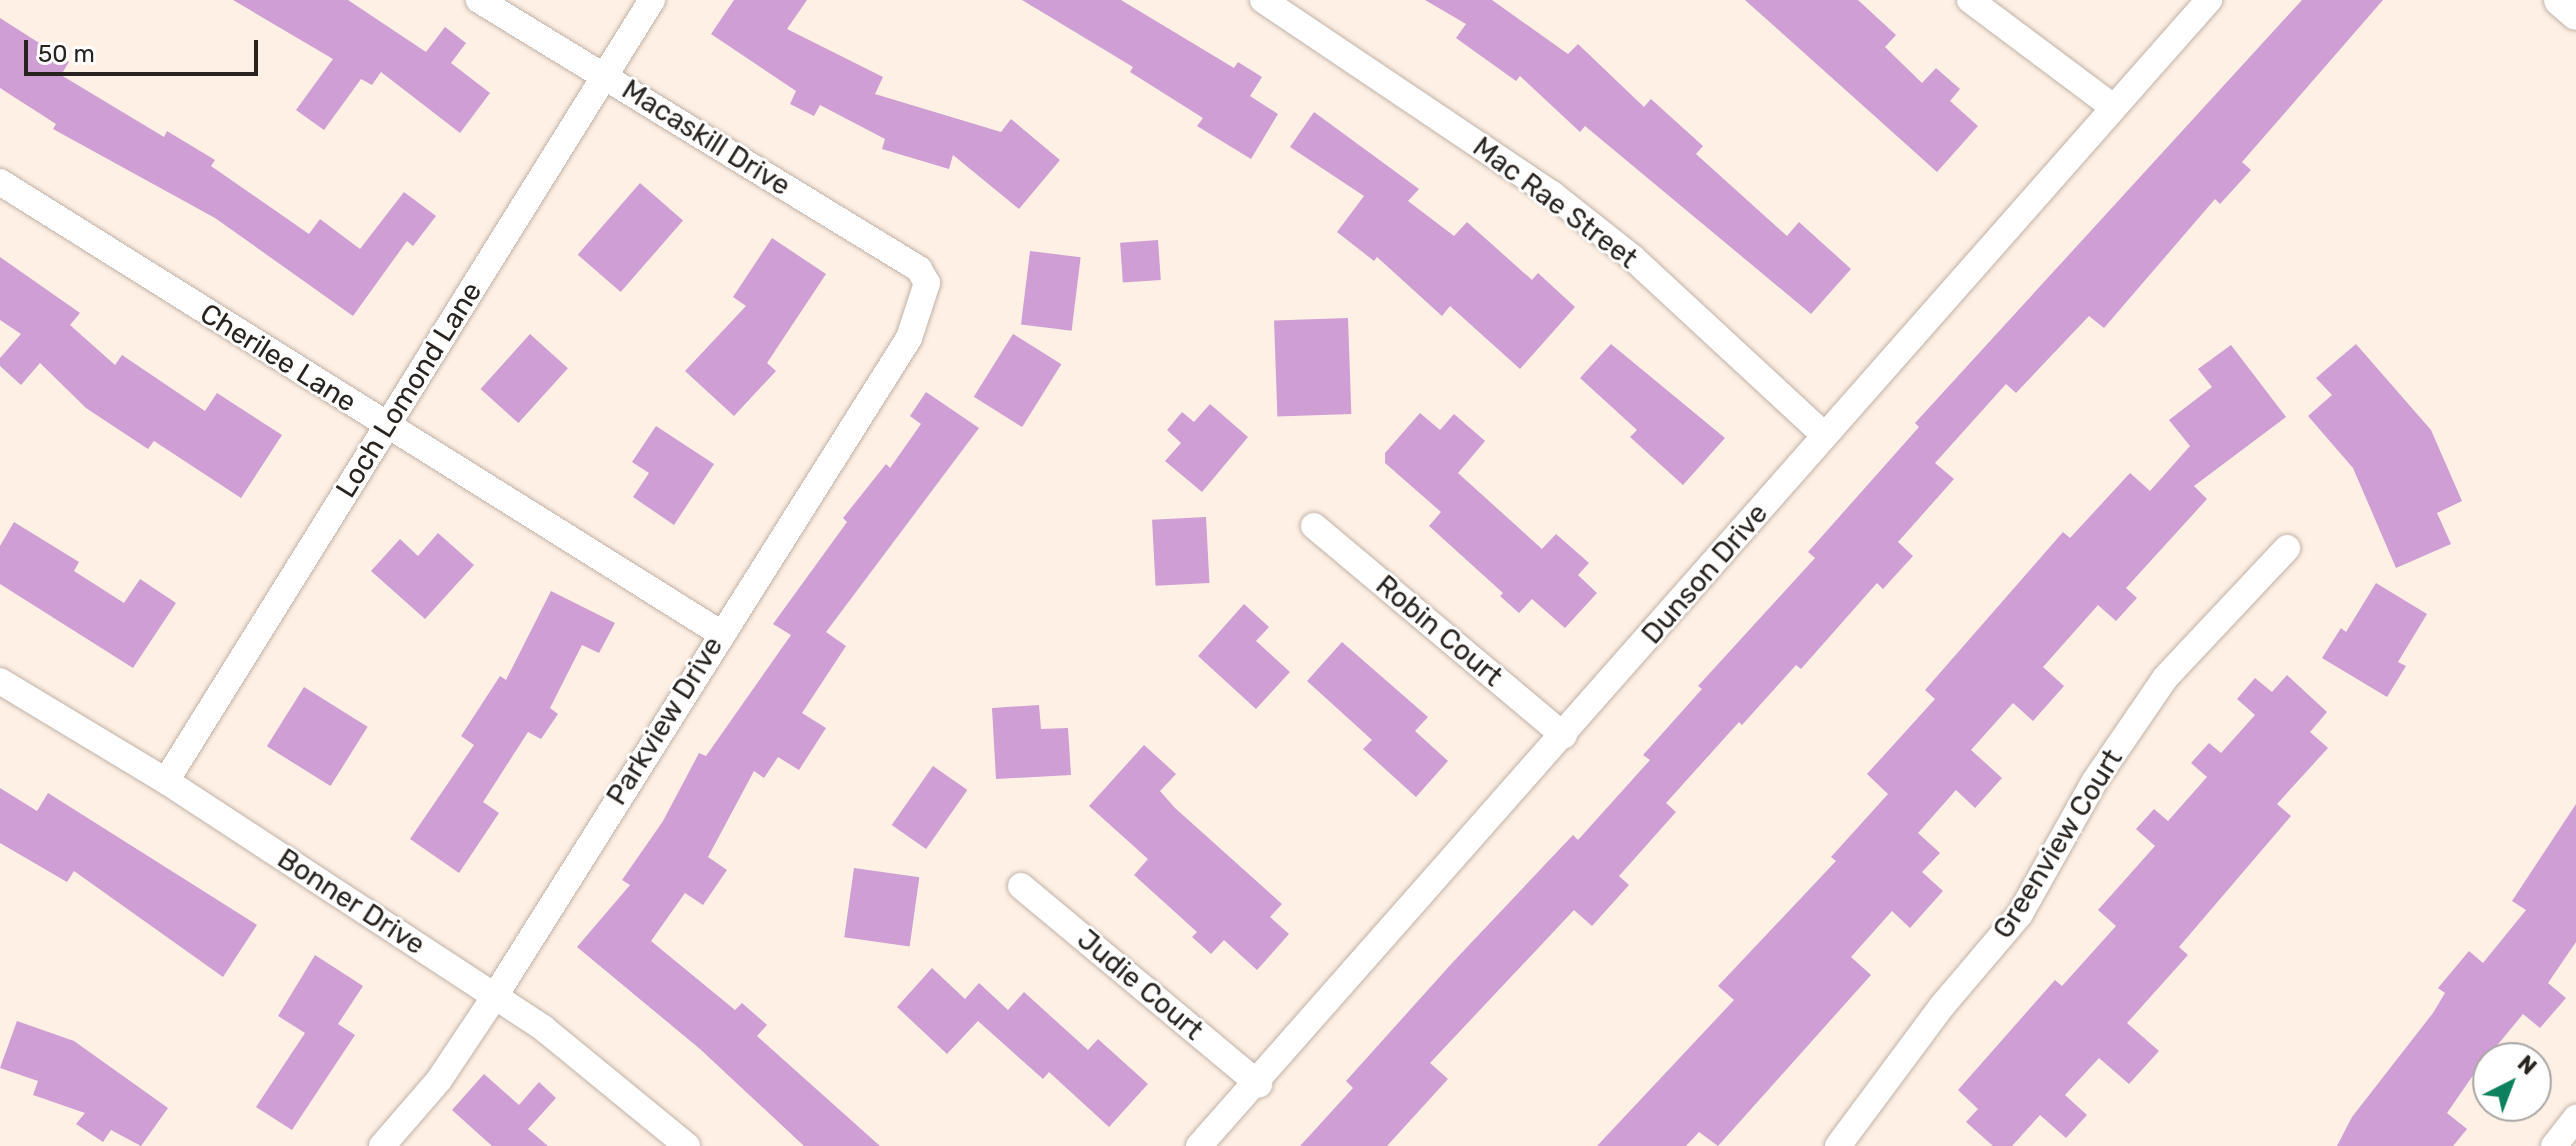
<!DOCTYPE html>
<html>
<head>
<meta charset="utf-8">
<style>
	body { margin:0 }
	#map { position:relative; width:2576px; height:1146px; overflow:hidden; background:#fef0e4; font-family:Rubik,sans-serif }
	div>[style] { position:absolute }
	.building>* { inset:0; background:#cf9ed4; transform-origin:0 0 }
	.roads { filter:drop-shadow(0 0 2px #c0b2a8) drop-shadow(0 0 2px #c0b2a8) }
	.minor>* { height:26px; margin:-13px; padding:0 13px; transform-origin:13px; border-radius:13px; background:#fff }
	.tertiary>* { height:32px; margin:-16px; padding:0 16px; transform-origin:16px; border-radius:16px; background:#fff }
	span { translate:-50% -50%; white-space:nowrap; text-align:center; line-height:1.15; -webkit-text-stroke:6px #fff; paint-order:stroke }
	.street-label { font-size:28px; color:#28231f }
	.north { position:absolute; left:2472px; top:1042px; width:80px; height:80px; box-sizing:border-box; background:#fff; border:2px solid #a9a7a5; border-radius:50%; rotate:42deg; font-size:22px; font-weight:700; line-height:32px; text-align:center; color:#28231f }
	.north::after { content:''; display:block; margin:auto; width:28px; height:36px; background:#0d815e; clip-path:polygon(50% 0,100% 100%,50% 72%,0 100%) }
	.scale { position:absolute; left:24px; top:40px; width:234px; height:36px; box-sizing:border-box; border:4px solid #28231f; border-top:0; padding-left:10px; font-size:24px; line-height:28px; white-space:nowrap; color:#28231f; -webkit-text-stroke:6px #fff; paint-order:stroke }
</style>
</head>
<body>
<div id="map">
	<div class="building">
		<div style="clip-path:polygon(233px 0,348px 0,426px 52px,445px 27px,466px 43px,451px 63px,490px 93px,460px 133px,381px 72px,372px 85px,361px 79px,324px 130px,296px 110px,333px 59px)"></div>
		<div style="clip-path:polygon(734px 0,807px 0,787px 29px,883px 77px,875px 94px,1001px 132px,1011px 119px,1060px 160px,1019px 209px,953px 155px,949px 169px,882px 149px,885px 139px,820px 105px,814px 116px,790px 104px,796px 91px,711px 34px)"></div>
		<div style="clip-path:polygon(1022px 0,1121px 0,1234px 68px,1238px 62px,1262px 77px,1250px 96px,1278px 114px,1251px 159px,1197px 126px,1203px 118px,1130px 72px,1133px 67px)"></div>
		<div style="clip-path:polygon(1425px 0,1492px 0,1568px 54px,1578px 44px,1644px 107px,1651px 99px,1703px 146px,1696px 154px,1787px 236px,1799px 222px,1851px 269px,1811px 314px,1585px 126px,1580px 132px,1520px 76px,1516px 81px,1456px 38px,1466px 24px)"></div>
		<div style="clip-path:polygon(1745px 0,1858px 0,1896px 35px,1885px 47px,1922px 83px,1936px 68px,1960px 89px,1950px 101px,1978px 126px,1937px 172px)"></div>
		<div style="clip-path:polygon(2302px 0,2383px 0,2242px 162px,2251px 170px,2220px 204px,2215px 199px,2104px 328px,2089px 316px,2016px 393px,2006px 384px,1935px 463px,1954px 479px,1898px 542px,1913px 556px,1883px 589px,1877px 583px,1801px 669px,1796px 665px,1742px 725px,1739px 722px,1666px 803px,1676px 812px,1619px 876px,1629px 885px,1592px 926px,1574px 910px,1430px 1063px,1448px 1079px,1387px 1146px,1300px 1146px,1353px 1088px,1346px 1081px,1453px 962px,1573px 835px,1578px 840px,1650px 760px,1643px 755px,1702px 689px,1698px 686px,1815px 558px,1808px 552px,1919px 427px,1915px 423px)"></div>
		<div style="clip-path:polygon(0 18px,69px 62px,61px 75px,164px 137px,167px 131px,215px 160px,211px 166px,309px 234px,320px 219px,360px 249px,404px 192px,436px 216px,413px 246px,407px 241px,353px 316px,215px 218px,53px 129px,56px 124px,0 88px)"></div>
		<div style="clip-path:polygon(1314px 112px,1419px 189px,1408px 201px,1454px 236px,1467px 222px,1532px 280px,1538px 273px,1575px 307px,1520px 369px,1450px 306px,1442px 316px,1377px 257px,1374px 261px,1337px 232px,1364px 196px,1290px 147px)"></div>
		<div style="left:640px;top:183px;width:57px;height:95px;rotate:41deg"></div>
		<div style="clip-path:polygon(772px 238px,826px 274px,767px 363px,776px 371px,734px 416px,685px 371px,746px 306px,733px 297px)"></div>
		<div style="left:1158px;top:240px;width:40px;height:38px;rotate:86deg"></div>
		<div style="left:1030px;top:251px;width:51px;height:74px;rotate:7deg"></div>
		<div style="clip-path:polygon(0 257px,80px 313px,70px 325px,115px 365px,122px 355px,205px 411px,217px 393px,282px 435px,241px 498px,154px 441px,148px 449px,86px 408px,40px 363px,21px 385px,0 366px,0 358px,21px 334px,0 320px)"></div>
		<div style="left:1348px;top:318px;width:96px;height:74px;rotate:88deg"></div>
		<div style="left:530px;top:334px;width:51px;height:74px;rotate:42deg"></div>
		<div style="left:1013px;top:334px;width:57px;height:74px;rotate:32deg"></div>
		<div style="clip-path:polygon(1611px 344px,1725px 438px,1683px 485px,1630px 437px,1637px 430px,1580px 378px)"></div>
		<div style="clip-path:polygon(2356px 344px,2431px 430px,2462px 501px,2437px 513px,2451px 544px,2396px 568px,2353px 468px,2308px 416px,2332px 395px,2316px 378px)"></div>
		<div style="clip-path:polygon(2231px 345px,2286px 417px,2194px 486px,2207px 499px,2126px 588px,2137px 598px,2116px 621px,2098px 605px,2043px 667px,2064px 686px,2033px 721px,2013px 703px,1971px 750px,2002px 778px,1975px 808px,1956px 790px,1918px 833px,1940px 853px,1922px 872px,1943px 891px,1910px 928px,1892px 911px,1851px 957px,1871px 975px,1718px 1146px,1699px 1132px,1686px 1146px,1597px 1146px,1734px 1000px,1718px 986px,1836px 861px,1831px 857px,1888px 794px,1867px 774px,1935px 699px,1925px 690px,2063px 532px,2070px 538px,2130px 473px,2150px 491px,2190px 446px,2169px 420px,2212px 387px,2198px 369px)"></div>
		<div style="clip-path:polygon(926px 392px,979px 428px,826px 632px,846px 646px,802px 713px,826px 728px,799px 770px,778px 757px,764px 778px,754px 771px,708px 857px,727px 870px,703px 905px,685px 893px,651px 941px,735px 1010px,742px 1003px,767px 1025px,757px 1036px,880px 1146px,804px 1146px,700px 1049px,577px 947px,630px 885px,622px 880px,663px 821px,699px 753px,706px 756px,791px 635px,773px 624px,847px 522px,843px 518px,886px 464px,890px 468px,921px 424px,910px 416px)"></div>
		<div style="clip-path:polygon(1210px 404px,1248px 437px,1202px 492px,1165px 461px,1181px 443px,1167px 430px,1182px 412px,1194px 422px)"></div>
		<div style="clip-path:polygon(1420px 413px,1440px 430px,1454px 414px,1485px 441px,1458px 473px,1542px 549px,1556px 534px,1589px 563px,1578px 575px,1597px 593px,1565px 628px,1532px 599px,1519px 613px,1500px 596px,1503px 593px,1429px 526px,1441px 512px,1385px 463px,1385px 453px)"></div>
		<div style="clip-path:polygon(656px 426px,714px 464px,674px 525px,633px 497px,649px 473px,632px 462px)"></div>
		<div style="left:1206px;top:517px;width:66px;height:54px;rotate:87deg"></div>
		<div style="clip-path:polygon(14px 522px,79px 562px,74px 571px,124px 603px,140px 579px,176px 603px,133px 668px,0 584px,0 546px)"></div>
		<div style="clip-path:polygon(438px 533px,474px 565px,425px 619px,371px 571px,400px 539px,418px 556px)"></div>
		<div style="clip-path:polygon(2376px 583px,2427px 614px,2398px 662px,2406px 666px,2387px 697px,2322px 658px,2341px 628px,2346px 632px)"></div>
		<div style="clip-path:polygon(551px 591px,615px 623px,599px 653px,582px 645px,550px 708px,558px 714px,541px 739px,528px 732px,483px 802px,499px 813px,459px 873px,410px 839px,474px 745px,461px 736px,500px 676px,506px 680px)"></div>
		<div style="clip-path:polygon(1244px 604px,1269px 627px,1256px 641px,1290px 672px,1256px 709px,1198px 656px)"></div>
		<div style="clip-path:polygon(1342px 642px,1428px 717px,1415px 731px,1448px 761px,1416px 797px,1363px 749px,1372px 740px,1307px 681px)"></div>
		<div style="clip-path:polygon(2287px 675px,2327px 712px,2310px 732px,2328px 748px,2277px 804px,2291px 816px,2179px 947px,2188px 955px,2127px 1023px,2159px 1051px,2129px 1084px,2099px 1058px,2065px 1095px,2087px 1115px,2066px 1138px,2040px 1115px,2012px 1146px,1993px 1146px,1966px 1122px,1978px 1109px,1958px 1090px,2055px 980px,2062px 986px,2116px 926px,2098px 910px,2155px 846px,2136px 829px,2154px 809px,2168px 821px,2207px 777px,2191px 763px,2209px 743px,2221px 753px,2255px 715px,2237px 699px,2255px 678px,2272px 692px)"></div>
		<div style="left:304px;top:687px;width:75px;height:70px;rotate:32deg"></div>
		<div style="clip-path:polygon(1039px 705px,1041px 729px,1068px 728px,1071px 775px,996px 779px,992px 708px)"></div>
		<div style="clip-path:polygon(1144px 745px,1176px 774px,1160px 791px,1175px 808px,1282px 904px,1270px 917px,1289px 934px,1257px 970px,1224px 940px,1211px 954px,1192px 937px,1197px 932px,1134px 875px,1148px 859px,1089px 806px)"></div>
		<div style="left:933px;top:766px;width:42px;height:72px;rotate:35deg"></div>
		<div style="clip-path:polygon(0 788px,37px 811px,48px 793px,257px 925px,223px 977px,74px 871px,67px 882px,0 843px)"></div>
		<div style="clip-path:polygon(2576px 804px,2576px 942px,2548px 983px,2566px 998px,2540px 1028px,2523px 1014px,2476px 1071px,2447px 1113px,2467px 1129px,2453px 1146px,2337px 1146px,2352px 1117px,2433px 1013px,2445px 993px,2438px 988px,2469px 951px,2483px 963px,2526px 910px,2512px 901px)"></div>
		<div style="left:854px;top:868px;width:66px;height:70px;rotate:8deg"></div>
		<div style="clip-path:polygon(315px 955px,363px 986px,338px 1024px,355px 1035px,292px 1130px,256px 1107px,305px 1033px,278px 1016px)"></div>
		<div style="clip-path:polygon(932px 968px,965px 999px,979px 983px,1008px 1010px,1024px 992px,1088px 1050px,1098px 1039px,1148px 1084px,1109px 1127px,1049px 1072px,1043px 1079px,978px 1021px,947px 1054px,897px 1007px)"></div>
		<div style="clip-path:polygon(17px 1021px,74px 1041px,168px 1108px,141px 1146px,111px 1130px,103px 1142px,76px 1124px,85px 1113px,33px 1095px,38px 1081px,0 1068px)"></div>
		<div style="clip-path:polygon(484px 1074px,519px 1105px,539px 1082px,556px 1098px,528px 1129px,548px 1146px,492px 1146px,452px 1110px)"></div>
	</div>
	<div class="roads">
		<div class="minor">
			<div style="left:1263px;top:0;width:348px;rotate:33.9deg"></div>
			<div style="left:1552px;top:194px;width:103px;rotate:38.3deg"></div>
			<div style="left:1633px;top:258px;width:260px;rotate:42.8deg"></div>
			<div style="left:1970px;top:0;width:179px;rotate:36.8deg"></div>
			<div style="left:0;top:182px;width:850px;rotate:32.06deg"></div>
			<div style="left:1314px;top:526px;width:326px;rotate:40deg"></div>
			<div style="left:0;top:681px;width:194px;rotate:31.1deg"></div>
			<div style="left:166px;top:781px;width:451px;rotate:33.2deg"></div>
			<div style="left:543px;top:1028px;width:186px;rotate:39.3deg"></div>
			<div style="left:166px;top:781px;width:920px;rotate:-58.11deg"></div>
			<div style="left:1021px;top:886px;width:310px;rotate:39.8deg"></div>
			<div style="left:382px;top:1146px;width:87px;rotate:-49.2deg"></div>
			<div style="left:439px;top:1080px;width:101px;rotate:-56.3deg"></div>
			<div style="left:495px;top:996px;width:777px;rotate:-57.82deg"></div>
			<div style="left:909px;top:338px;width:58px;rotate:-71.9deg"></div>
			<div style="left:927px;top:283px;width:16px;rotate:-120deg"></div>
			<div style="left:919px;top:269px;width:516px;rotate:-148.56deg"></div>
			<div style="left:1199px;top:1146px;width:1528px;rotate:-48.61deg"></div>
			<div style="left:1838px;top:1146px;width:174px;rotate:-53.4deg"></div>
			<div style="left:1942px;top:1006px;width:121px;rotate:-49.7deg"></div>
			<div style="left:2020px;top:914px;width:151px;rotate:-60.7deg"></div>
			<div style="left:2094px;top:782px;width:127px;rotate:-55.6deg"></div>
			<div style="left:2166px;top:677px;width:177px;rotate:-46.8deg"></div>
			<div style="left:2554px;top:1146px;width:36px;rotate:-52deg"></div>
		</div>
		<div class="tertiary">
			<div style="left:2560px;top:0;width:21px;rotate:41deg"></div>
		</div>
	</div>
	<div class="street-label">
		<span style="left:706px;top:138px;rotate:32deg">Macaskill Drive</span>
		<span style="left:1555px;top:203px;rotate:37deg">Mac Rae Street</span>
		<span style="left:278px;top:358px;rotate:32deg">Cherilee Lane</span>
		<span style="left:409px;top:390px;rotate:-58deg">Loch Lomond Lane</span>
		<span style="left:1705px;top:574px;rotate:-49deg">Dunson Drive</span>
		<span style="left:1439px;top:631px;rotate:40deg">Robin Court</span>
		<span style="left:665px;top:721px;rotate:-58deg">Parkview Drive</span>
		<span style="left:2058px;top:844px;rotate:-58deg">Greenview Court</span>
		<span style="left:351px;top:902px;rotate:33deg">Bonner Drive</span>
		<span style="left:1140px;top:985px;rotate:40deg">Judie Court</span>
	</div>
	<div class="north">N</div>
	<div class="scale">50 m</div>
</div>
</body>
</html>
